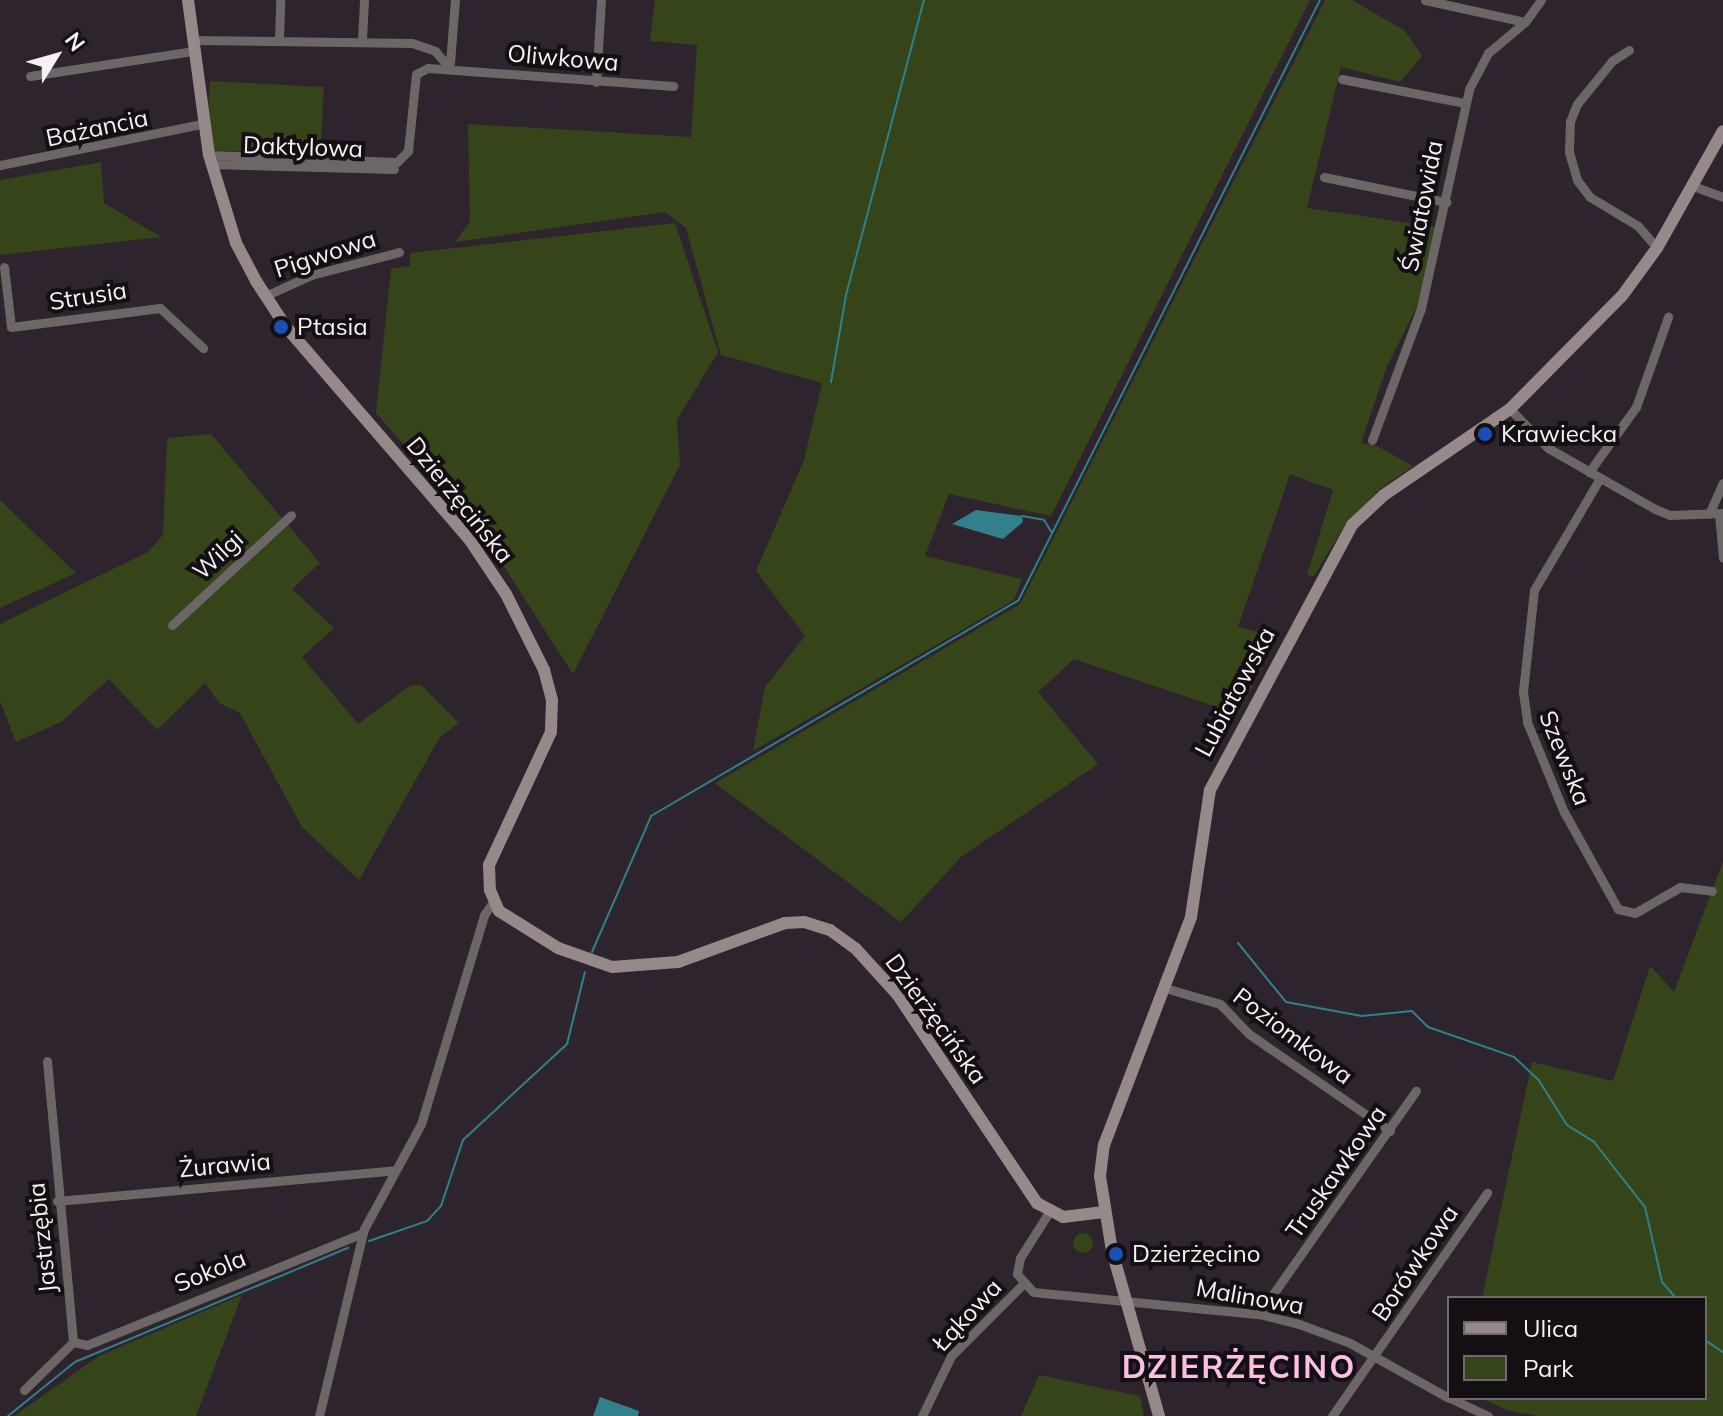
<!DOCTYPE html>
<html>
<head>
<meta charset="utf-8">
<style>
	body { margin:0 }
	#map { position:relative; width:1723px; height:1416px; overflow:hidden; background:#2d242d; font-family:Mulish,sans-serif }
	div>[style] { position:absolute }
	.green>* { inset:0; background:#354519; transform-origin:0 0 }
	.round { border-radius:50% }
	.water>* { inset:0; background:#31808b }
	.stream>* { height:2px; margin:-1px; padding:0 1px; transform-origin:1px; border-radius:1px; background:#31808b }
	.street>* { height:9px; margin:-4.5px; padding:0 4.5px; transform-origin:4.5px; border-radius:4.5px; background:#6d6666 }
	.secondary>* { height:12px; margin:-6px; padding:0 6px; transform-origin:6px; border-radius:6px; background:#95898a }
	.dots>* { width:22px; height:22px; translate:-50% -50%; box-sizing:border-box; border:4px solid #130f13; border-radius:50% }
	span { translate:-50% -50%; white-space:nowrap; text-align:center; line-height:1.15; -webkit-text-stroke:8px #130f13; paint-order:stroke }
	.street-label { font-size:24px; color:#f7f0f7 }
	.poi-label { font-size:24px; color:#f7f0f7 }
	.left { translate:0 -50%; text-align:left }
	.district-label { font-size:32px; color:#f9c0e4; font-weight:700; letter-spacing:2px }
	.legend { position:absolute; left:1447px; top:1296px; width:260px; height:104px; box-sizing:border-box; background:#130f13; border:2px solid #6e696e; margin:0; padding:10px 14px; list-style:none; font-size:24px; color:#f7f0f7 }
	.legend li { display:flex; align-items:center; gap:16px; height:40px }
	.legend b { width:40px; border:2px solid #6e696e }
	.north { position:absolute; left:16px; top:16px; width:80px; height:80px; -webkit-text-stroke:6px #130f13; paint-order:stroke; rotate:53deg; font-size:22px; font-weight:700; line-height:32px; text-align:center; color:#f7f0f7 }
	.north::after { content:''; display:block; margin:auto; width:28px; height:36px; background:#f7f0f7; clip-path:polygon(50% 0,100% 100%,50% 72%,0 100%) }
</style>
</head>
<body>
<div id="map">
	<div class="green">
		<div style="clip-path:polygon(655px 0,1310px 0,1051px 516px,949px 494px,925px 556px,1022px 579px,1014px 600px,753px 751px,765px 687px,805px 636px,756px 571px,804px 460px,822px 383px,721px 355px,686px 228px,665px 212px,455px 242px,470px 221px,468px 124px,691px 137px,697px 45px,650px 41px)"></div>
		<div style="clip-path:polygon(1325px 0,1352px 0,1404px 30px,1422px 56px,1400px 82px,1341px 67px,1307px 208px,1437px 227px,1419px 302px,1386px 369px,1361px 443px,1377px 446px,1413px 466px,1380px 489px,1345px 525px,1314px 576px,1307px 575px,1333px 490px,1290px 474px,1238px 627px,1278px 637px,1238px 714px,1074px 659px,1038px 692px,1098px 764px,961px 857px,901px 922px,715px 783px,1020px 604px)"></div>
		<div style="left:210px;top:81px;width:114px;height:69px;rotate:3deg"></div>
		<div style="clip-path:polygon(101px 162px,104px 203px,161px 237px,0 255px,0 180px)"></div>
		<div style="clip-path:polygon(675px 223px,718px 352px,677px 420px,680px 465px,573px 674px,483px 534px,376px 413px,391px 269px,410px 266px,410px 253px)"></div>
		<div style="clip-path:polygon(211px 434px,320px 563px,292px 589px,334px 628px,302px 657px,358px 724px,411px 685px,421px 685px,459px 723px,440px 737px,359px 880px,302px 827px,240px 713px,219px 703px,205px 683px,157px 730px,109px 679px,61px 722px,16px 742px,0 701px,0 624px,148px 552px,163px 535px,167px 438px)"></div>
		<div style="clip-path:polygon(0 500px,76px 573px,0 608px)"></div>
		<div style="clip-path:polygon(1723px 861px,1723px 1416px,1538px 1416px,1507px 1410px,1481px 1398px,1705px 1398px,1705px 1298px,1482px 1298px,1532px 1062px,1613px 1081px,1650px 966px,1674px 992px)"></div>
		<div class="round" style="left:1073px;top:1233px;width:20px;height:20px"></div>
		<div style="clip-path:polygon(242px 1295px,196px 1416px,14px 1416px,99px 1356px)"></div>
		<div style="clip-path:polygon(1039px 1375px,1140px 1396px,1144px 1416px,1021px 1416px)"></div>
	</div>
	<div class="water">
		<div style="clip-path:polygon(976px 510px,1022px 516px,1023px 522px,1003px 539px,952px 524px)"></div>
		<div style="clip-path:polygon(600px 1397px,639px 1411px,638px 1416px,593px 1416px)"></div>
	</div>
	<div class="stream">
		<div style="left:831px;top:382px;width:88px;rotate:-80.2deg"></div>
		<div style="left:846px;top:295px;width:305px;rotate:-75.2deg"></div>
		<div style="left:1022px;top:516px;width:22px;rotate:10deg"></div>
		<div style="left:1044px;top:520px;width:15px;rotate:58deg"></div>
		<div style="left:1238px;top:943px;width:76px;rotate:50.9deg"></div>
		<div style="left:1286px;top:1002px;width:77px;rotate:10.4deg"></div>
		<div style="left:1362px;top:1016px;width:50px;rotate:-5.7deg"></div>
		<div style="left:1412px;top:1011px;width:23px;rotate:45deg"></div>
		<div style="left:1428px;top:1027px;width:91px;rotate:19.2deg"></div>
		<div style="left:1514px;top:1057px;width:33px;rotate:43deg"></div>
		<div style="left:1538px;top:1079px;width:54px;rotate:57.8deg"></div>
		<div style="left:1567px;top:1125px;width:32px;rotate:32deg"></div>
		<div style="left:1594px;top:1142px;width:83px;rotate:51.9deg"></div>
		<div style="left:1645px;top:1207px;width:77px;rotate:77.2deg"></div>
		<div style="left:1662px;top:1282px;width:21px;rotate:49deg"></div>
		<div style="left:592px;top:952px;width:148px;rotate:-66.5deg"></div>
		<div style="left:651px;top:816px;width:425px;rotate:-30.4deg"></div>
		<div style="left:1018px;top:601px;width:673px;rotate:-63.32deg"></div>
		<div style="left:369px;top:1241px;width:61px;rotate:-19deg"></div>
		<div style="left:427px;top:1221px;width:21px;rotate:-47deg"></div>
		<div style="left:441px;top:1206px;width:70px;rotate:-71.6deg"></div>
		<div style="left:463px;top:1140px;width:142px;rotate:-42.7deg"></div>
		<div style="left:567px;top:1044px;width:74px;rotate:-76deg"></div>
		<div style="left:1705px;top:1340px;width:22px;rotate:34deg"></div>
		<div style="left:8px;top:1416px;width:86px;rotate:-38.9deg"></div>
		<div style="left:75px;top:1362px;width:296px;rotate:-22.7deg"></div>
	</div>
	<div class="street">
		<div style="left:1425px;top:0;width:102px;rotate:12.4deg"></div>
		<div style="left:279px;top:38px;width:38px;rotate:-88deg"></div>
		<div style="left:193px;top:40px;width:219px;rotate:0.8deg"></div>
		<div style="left:412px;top:43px;width:24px;rotate:19deg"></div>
		<div style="left:435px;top:51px;width:21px;rotate:49deg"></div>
		<div style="left:362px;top:40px;width:40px;rotate:-87.1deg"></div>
		<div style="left:1629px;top:50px;width:20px;rotate:147deg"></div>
		<div style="left:1612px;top:61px;width:55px;rotate:129.1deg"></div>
		<div style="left:1577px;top:104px;width:18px;rotate:112deg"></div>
		<div style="left:1570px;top:121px;width:31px;rotate:92deg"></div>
		<div style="left:1569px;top:152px;width:29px;rotate:74deg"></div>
		<div style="left:1577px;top:180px;width:21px;rotate:53deg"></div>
		<div style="left:1590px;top:197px;width:56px;rotate:31.1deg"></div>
		<div style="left:1638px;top:226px;width:29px;rotate:49deg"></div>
		<div style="left:450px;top:63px;width:63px;rotate:-85.5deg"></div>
		<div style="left:30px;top:76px;width:166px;rotate:-8.7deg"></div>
		<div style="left:1342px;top:79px;width:124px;rotate:11.1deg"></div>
		<div style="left:596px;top:82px;width:82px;rotate:-86.5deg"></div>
		<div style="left:209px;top:155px;width:188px;rotate:2.1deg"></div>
		<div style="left:397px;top:162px;width:16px;rotate:-45deg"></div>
		<div style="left:408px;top:151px;width:77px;rotate:-84.1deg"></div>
		<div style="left:416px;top:74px;width:13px;rotate:-27deg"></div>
		<div style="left:428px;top:68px;width:246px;rotate:4.2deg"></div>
		<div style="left:211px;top:164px;width:183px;rotate:1.6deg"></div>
		<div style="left:0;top:165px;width:206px;rotate:-11.5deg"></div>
		<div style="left:1324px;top:177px;width:125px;rotate:11.6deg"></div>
		<div style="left:1693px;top:186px;width:32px;rotate:20deg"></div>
		<div style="left:4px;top:267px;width:60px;rotate:83.3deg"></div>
		<div style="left:11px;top:327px;width:150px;rotate:-7.3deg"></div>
		<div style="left:160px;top:308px;width:59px;rotate:42.9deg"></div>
		<div style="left:265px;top:296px;width:51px;rotate:-24.5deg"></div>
		<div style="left:311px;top:275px;width:91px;rotate:-14.6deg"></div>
		<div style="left:1510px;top:409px;width:54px;rotate:45.7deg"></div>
		<div style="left:1548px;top:448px;width:123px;rotate:29.7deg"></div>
		<div style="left:1655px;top:509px;width:16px;rotate:22deg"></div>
		<div style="left:1670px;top:515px;width:53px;rotate:-2.2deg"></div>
		<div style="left:1372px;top:440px;width:141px;rotate:-69.6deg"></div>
		<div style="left:1421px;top:308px;width:224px;rotate:-77.6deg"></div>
		<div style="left:1469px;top:89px;width:41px;rotate:-62.2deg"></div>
		<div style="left:1488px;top:53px;width:48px;rotate:-40deg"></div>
		<div style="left:1525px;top:22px;width:27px;rotate:-54deg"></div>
		<div style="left:1589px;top:472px;width:80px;rotate:-54.1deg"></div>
		<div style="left:1636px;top:407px;width:96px;rotate:-70.4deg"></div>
		<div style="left:1600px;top:478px;width:130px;rotate:120.5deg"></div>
		<div style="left:1534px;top:590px;width:103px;rotate:96.2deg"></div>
		<div style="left:1523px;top:692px;width:30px;rotate:82deg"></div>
		<div style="left:1527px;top:722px;width:97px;rotate:67.7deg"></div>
		<div style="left:1564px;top:812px;width:111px;rotate:60.9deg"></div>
		<div style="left:1618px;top:909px;width:17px;rotate:13deg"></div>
		<div style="left:1635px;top:913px;width:52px;rotate:-30deg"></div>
		<div style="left:1680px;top:887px;width:32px;rotate:7deg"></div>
		<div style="left:1709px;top:514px;width:34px;rotate:-66deg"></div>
		<div style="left:1719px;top:514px;width:44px;rotate:84.8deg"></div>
		<div style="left:172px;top:625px;width:162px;rotate:-42.7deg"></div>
		<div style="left:1165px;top:988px;width:57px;rotate:16.2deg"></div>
		<div style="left:1220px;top:1004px;width:42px;rotate:46deg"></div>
		<div style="left:1249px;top:1034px;width:171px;rotate:34.5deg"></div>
		<div style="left:47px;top:1061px;width:282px;rotate:84.7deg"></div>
		<div style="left:57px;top:1201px;width:340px;rotate:-5.2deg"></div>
		<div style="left:1049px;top:1212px;width:54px;rotate:122.2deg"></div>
		<div style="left:1020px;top:1258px;width:16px;rotate:101deg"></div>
		<div style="left:1017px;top:1274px;width:24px;rotate:48deg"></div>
		<div style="left:1033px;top:1292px;width:227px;rotate:5.6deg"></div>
		<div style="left:1259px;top:1314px;width:41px;rotate:14deg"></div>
		<div style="left:1299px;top:1324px;width:54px;rotate:20.4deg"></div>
		<div style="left:1350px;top:1343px;width:113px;rotate:29.1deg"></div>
		<div style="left:1259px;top:1314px;width:273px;rotate:-54.9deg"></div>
		<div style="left:73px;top:1342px;width:14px;rotate:12deg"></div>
		<div style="left:87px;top:1345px;width:298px;rotate:-22.1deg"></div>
		<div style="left:24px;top:1390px;width:69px;rotate:-44.4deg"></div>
		<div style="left:1450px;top:1398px;width:42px;rotate:25.3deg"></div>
		<div style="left:319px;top:1416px;width:192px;rotate:-76.5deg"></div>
		<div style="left:364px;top:1229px;width:119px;rotate:-61.5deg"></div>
		<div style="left:421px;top:1124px;width:218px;rotate:-73.2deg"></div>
		<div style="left:484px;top:915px;width:16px;rotate:-55deg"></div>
		<div style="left:922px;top:1416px;width:67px;rotate:-64.2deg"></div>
		<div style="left:951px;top:1356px;width:100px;rotate:-45deg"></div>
		<div style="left:1332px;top:1416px;width:272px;rotate:-55.2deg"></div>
	</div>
	<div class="secondary">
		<div style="left:188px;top:0;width:156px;rotate:82.3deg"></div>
		<div style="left:209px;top:155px;width:92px;rotate:72.9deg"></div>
		<div style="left:236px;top:243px;width:43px;rotate:62.2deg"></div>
		<div style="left:256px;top:281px;width:55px;rotate:56.9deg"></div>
		<div style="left:286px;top:327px;width:280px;rotate:49.2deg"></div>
		<div style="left:469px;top:539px;width:66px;rotate:56.1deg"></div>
		<div style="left:506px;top:594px;width:85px;rotate:63.4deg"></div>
		<div style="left:544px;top:670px;width:31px;rotate:75deg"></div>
		<div style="left:552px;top:700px;width:32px;rotate:92deg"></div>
		<div style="left:551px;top:732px;width:147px;rotate:115deg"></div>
		<div style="left:489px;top:865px;width:25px;rotate:88deg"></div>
		<div style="left:490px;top:890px;width:23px;rotate:67deg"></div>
		<div style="left:499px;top:911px;width:70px;rotate:32.1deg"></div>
		<div style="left:558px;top:948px;width:57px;rotate:19.4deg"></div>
		<div style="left:612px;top:967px;width:66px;rotate:-4.3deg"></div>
		<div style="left:678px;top:962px;width:114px;rotate:-20deg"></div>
		<div style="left:785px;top:923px;width:19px;rotate:-3deg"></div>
		<div style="left:804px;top:922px;width:27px;rotate:17deg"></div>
		<div style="left:830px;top:930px;width:32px;rotate:36deg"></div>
		<div style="left:856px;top:949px;width:61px;rotate:47.7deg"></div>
		<div style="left:897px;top:994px;width:252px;rotate:56.2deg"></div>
		<div style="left:1037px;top:1203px;width:30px;rotate:28deg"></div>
		<div style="left:1063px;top:1217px;width:39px;rotate:-7deg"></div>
		<div style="left:1159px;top:1416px;width:172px;rotate:-105.9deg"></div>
		<div style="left:1112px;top:1251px;width:76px;rotate:-99.1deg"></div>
		<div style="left:1100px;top:1176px;width:31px;rotate:-83deg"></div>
		<div style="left:1104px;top:1145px;width:244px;rotate:-69.1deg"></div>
		<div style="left:1191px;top:917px;width:128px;rotate:-81.5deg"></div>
		<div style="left:1210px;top:790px;width:301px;rotate:-61.8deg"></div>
		<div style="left:1352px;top:525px;width:44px;rotate:-43.2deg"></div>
		<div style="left:1384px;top:495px;width:153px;rotate:-34.3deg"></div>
		<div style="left:1510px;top:409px;width:159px;rotate:-45.3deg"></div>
		<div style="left:1622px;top:296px;width:59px;rotate:-53.9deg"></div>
		<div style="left:1657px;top:248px;width:134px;rotate:-60.6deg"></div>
	</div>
	<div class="dots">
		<div style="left:281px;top:327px;background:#1a4fb4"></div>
		<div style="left:1485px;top:434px;background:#1a4fb4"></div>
		<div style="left:1116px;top:1254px;background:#1a4fb4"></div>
	</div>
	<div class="street-label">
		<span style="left:563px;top:58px;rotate:5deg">Oliwkowa</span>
		<span style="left:97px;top:128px;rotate:-12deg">Bażancia</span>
		<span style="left:303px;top:147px;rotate:2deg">Daktylowa</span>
		<span style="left:1422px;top:206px;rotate:-79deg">Światowida</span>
		<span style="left:325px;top:254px;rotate:-18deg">Pigwowa</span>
		<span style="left:88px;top:296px;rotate:-9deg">Strusia</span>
		<span style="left:460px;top:500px;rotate:51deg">Dzierżęcińska</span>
		<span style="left:218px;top:555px;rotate:-43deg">Wilgi</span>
		<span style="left:1235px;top:692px;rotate:-62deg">Lubiatowska</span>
		<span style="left:1565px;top:758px;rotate:68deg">Szewska</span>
		<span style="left:936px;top:1019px;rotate:54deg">Dzierżęcińska</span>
		<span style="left:1293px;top:1036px;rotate:37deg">Poziomkowa</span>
		<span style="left:225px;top:1165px;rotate:-5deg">Żurawia</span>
		<span style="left:1336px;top:1172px;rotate:-55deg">Truskawkowa</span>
		<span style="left:42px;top:1238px;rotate:-96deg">Jastrzębia</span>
		<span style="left:1415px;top:1263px;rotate:-56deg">Borówkowa</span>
		<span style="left:210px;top:1271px;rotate:-22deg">Sokola</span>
		<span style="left:1250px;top:1297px;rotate:10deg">Malinowa</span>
		<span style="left:967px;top:1315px;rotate:-47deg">Łąkowa</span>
	</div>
	<div class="poi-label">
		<span class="left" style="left:297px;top:327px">Ptasia</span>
		<span class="left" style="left:1501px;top:434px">Krawiecka</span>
		<span class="left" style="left:1132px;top:1254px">Dzierżęcino</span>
	</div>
	<div class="district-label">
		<span style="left:1239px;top:1366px">DZIERŻĘCINO</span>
	</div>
	<ul class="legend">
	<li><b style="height:10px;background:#95898a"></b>Ulica</li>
	<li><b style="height:22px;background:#354519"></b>Park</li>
	</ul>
	<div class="north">N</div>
</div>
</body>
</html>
